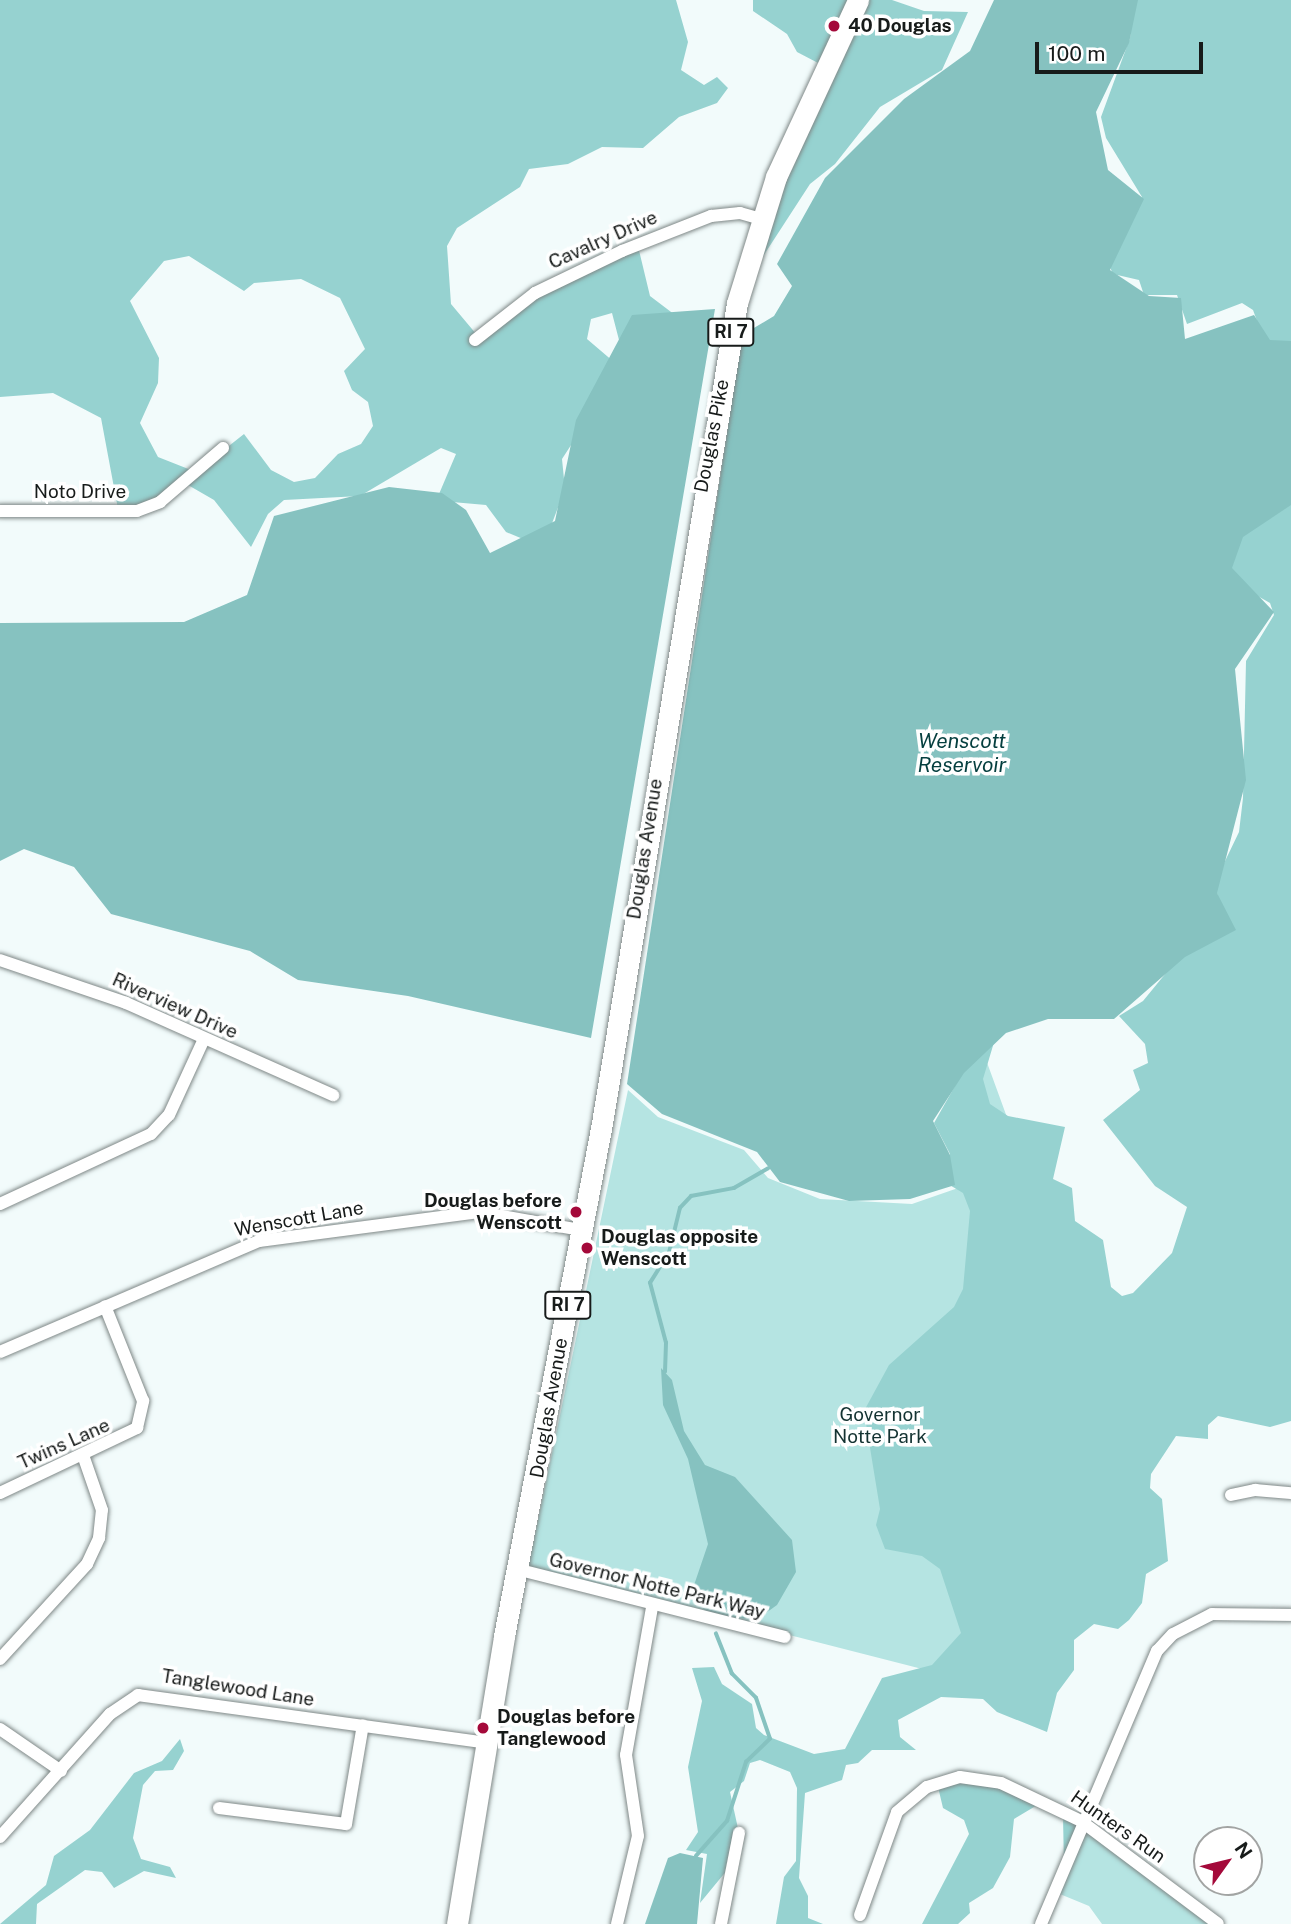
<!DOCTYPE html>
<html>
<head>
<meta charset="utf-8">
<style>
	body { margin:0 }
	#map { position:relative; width:1291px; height:1924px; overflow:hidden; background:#f2fbfb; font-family:"Public Sans",sans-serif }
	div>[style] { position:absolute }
	.green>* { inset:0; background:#b5e4e2 }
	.forest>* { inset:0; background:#96d2d0 }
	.water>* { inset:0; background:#86c2c0 }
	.stream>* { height:3.5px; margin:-1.75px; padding:0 1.75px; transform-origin:1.75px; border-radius:1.75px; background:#86c2c0 }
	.roads { filter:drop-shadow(0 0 2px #7f8887) drop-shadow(0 0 2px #7f8887) }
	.minor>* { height:12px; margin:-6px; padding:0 6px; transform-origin:6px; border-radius:6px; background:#fff }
	.primary>* { height:21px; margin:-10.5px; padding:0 10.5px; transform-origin:10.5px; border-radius:10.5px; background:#fff }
	.dots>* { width:19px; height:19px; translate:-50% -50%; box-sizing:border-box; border:4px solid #fff; border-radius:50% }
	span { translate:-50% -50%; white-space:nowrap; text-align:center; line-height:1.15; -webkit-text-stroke:7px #fff; paint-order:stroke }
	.shield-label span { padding:2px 5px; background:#fff; border:2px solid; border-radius:5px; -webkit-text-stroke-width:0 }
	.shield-label { font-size:18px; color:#171b1a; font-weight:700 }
	.poi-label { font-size:19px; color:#171b1a; font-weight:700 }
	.left { translate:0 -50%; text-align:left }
	.right { translate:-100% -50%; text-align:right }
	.street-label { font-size:19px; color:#171b1a }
	.park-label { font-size:19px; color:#143332 }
	.water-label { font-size:21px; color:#053f3f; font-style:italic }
	.north { position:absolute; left:1193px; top:1826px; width:70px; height:70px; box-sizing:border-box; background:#fff; border:2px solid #a2a4a3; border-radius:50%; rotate:56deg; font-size:19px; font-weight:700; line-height:28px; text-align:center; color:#171b1a }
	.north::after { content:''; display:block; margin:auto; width:24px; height:32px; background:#a4093a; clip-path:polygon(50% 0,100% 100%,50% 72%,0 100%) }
	.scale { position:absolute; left:1035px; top:42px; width:168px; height:32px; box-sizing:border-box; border:4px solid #171b1a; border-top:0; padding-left:9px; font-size:21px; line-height:24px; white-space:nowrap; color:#171b1a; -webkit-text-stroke:5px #fff; paint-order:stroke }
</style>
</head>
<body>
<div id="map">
	<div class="green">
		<div style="clip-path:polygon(985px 1057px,1129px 1452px,1051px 1702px,528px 1568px,628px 1090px,658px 1117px,744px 1150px,768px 1178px,820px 1199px,912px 1204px,961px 1187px)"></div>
		<div style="clip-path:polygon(1083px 1830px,1217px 1924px,1102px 1924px,1089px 1906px,1055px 1892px)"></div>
	</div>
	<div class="forest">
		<div style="clip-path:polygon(evenodd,0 0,676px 0,688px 42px,681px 70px,704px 85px,717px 77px,728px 88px,717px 103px,679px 117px,643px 148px,602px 147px,568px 164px,529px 169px,520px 187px,457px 228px,447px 246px,451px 304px,477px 335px,513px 303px,637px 242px,650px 296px,679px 318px,619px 340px,612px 313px,591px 319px,587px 339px,621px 368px,562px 459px,565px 489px,551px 526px,523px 539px,506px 532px,486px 505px,452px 502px,439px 494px,456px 454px,441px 448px,360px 496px,284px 500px,268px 514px,251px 547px,214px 500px,188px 485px,163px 499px,118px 509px,101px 418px,53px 393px,0 397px,0 0,189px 256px,244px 291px,254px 283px,301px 279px,340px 298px,365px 349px,344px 371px,352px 390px,368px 402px,373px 426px,361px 444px,338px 454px,315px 478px,294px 482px,271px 470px,244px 434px,196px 472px,158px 457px,140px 423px,158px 383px,159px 358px,130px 301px,164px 261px,189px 256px)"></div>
		<div style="clip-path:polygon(753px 0,892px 0,924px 11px,968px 12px,942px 70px,880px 107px,835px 164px,810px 184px,747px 281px,820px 64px,797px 52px,787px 34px,753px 11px)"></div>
		<div style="clip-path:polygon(1134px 0,1291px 0,1291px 344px,1264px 340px,1253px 310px,1242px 303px,1187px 324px,1177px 295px,1144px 295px,1139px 280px,1113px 274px,1109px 265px,1142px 197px,1106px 138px,1101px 117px,1130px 38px)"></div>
		<div style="clip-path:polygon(1291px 482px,1291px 1421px,1270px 1427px,1218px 1416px,1208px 1425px,1208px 1439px,1176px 1436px,1151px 1474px,1150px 1488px,1162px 1499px,1168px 1561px,1146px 1574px,1142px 1603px,1129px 1620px,1118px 1629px,1094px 1624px,1074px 1640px,1074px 1670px,1057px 1693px,1047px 1732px,997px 1712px,983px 1699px,941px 1697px,898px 1720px,900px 1737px,916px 1750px,872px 1750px,858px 1763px,846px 1765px,842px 1780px,805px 1793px,799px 1878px,808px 1896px,808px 1918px,823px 1924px,776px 1924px,784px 1877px,796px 1861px,797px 1788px,790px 1772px,760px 1760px,750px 1763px,744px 1781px,730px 1792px,739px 1833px,728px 1869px,700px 1903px,707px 1854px,686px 1850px,698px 1832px,688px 1767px,702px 1701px,692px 1668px,714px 1667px,722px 1684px,752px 1704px,756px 1728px,764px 1735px,814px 1754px,845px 1749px,882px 1678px,932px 1665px,961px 1633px,940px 1569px,922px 1556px,885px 1549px,876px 1525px,880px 1509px,864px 1411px,889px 1365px,954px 1307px,963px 1289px,970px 1211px,963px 1193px,948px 1184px,950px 1154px,934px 1123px,972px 1056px,995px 1039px,983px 1079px,990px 1104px,1008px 1116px,1065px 1127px,1053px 1179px,1072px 1188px,1075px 1221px,1103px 1240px,1111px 1287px,1122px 1296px,1133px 1293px,1172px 1253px,1187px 1207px,1155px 1186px,1103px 1120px,1140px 1090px,1133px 1070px,1148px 1063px,1145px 1044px,1119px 1016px,1143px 1001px,1221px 906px,1214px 884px,1239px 832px,1243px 798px,1246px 661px,1274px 615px,1270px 603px,1233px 582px,1227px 550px)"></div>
		<div style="clip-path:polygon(180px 1739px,184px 1751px,173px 1770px,155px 1771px,143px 1785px,133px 1838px,141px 1859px,170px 1867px,176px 1878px,144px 1871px,114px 1888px,102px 1872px,85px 1870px,37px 1904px,36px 1924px,0 1924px,46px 1885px,54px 1856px,90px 1830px,134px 1773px,162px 1761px)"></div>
		<div style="clip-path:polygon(954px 1779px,980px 1779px,1030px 1793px,1042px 1800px,1083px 1830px,1064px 1866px,1063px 1817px,1044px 1801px,1014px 1819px,1010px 1857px,993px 1888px,969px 1903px,970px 1913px,958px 1924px,922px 1924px,969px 1834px,964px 1820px,943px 1808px,938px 1787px)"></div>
	</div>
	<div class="water">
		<div style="clip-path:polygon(994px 0,1138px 0,1129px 43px,1096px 112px,1108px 170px,1144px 199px,1110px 270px,1149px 296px,1181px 298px,1185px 339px,1254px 315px,1270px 340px,1291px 341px,1291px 505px,1243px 537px,1232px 568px,1274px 612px,1235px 669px,1246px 780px,1217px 893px,1236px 930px,1185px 957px,1114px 1019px,1048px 1019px,1006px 1033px,964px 1073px,933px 1121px,950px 1155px,955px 1185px,910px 1199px,849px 1201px,780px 1182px,757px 1152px,662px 1114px,627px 1084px,742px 335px,774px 316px,792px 286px,777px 264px,825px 178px,904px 99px,970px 51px)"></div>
		<div style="clip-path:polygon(715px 309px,591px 1038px,408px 996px,298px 980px,250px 951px,111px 914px,74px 867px,24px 849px,0 861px,0 623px,184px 622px,247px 595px,274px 516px,389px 487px,442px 493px,466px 510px,490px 553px,555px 521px,576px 420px,632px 315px)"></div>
		<div style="clip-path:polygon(661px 1368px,672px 1380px,684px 1431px,705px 1465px,735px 1477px,792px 1540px,796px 1572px,777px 1605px,756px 1620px,707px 1614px,692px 1591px,708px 1544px,688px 1459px,663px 1405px)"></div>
		<div style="clip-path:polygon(680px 1853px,703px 1858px,697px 1924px,645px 1924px,668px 1858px)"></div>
	</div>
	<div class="stream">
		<div style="left:665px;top:1372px;width:29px;rotate:-88deg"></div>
		<div style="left:666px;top:1343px;width:62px;rotate:-104.9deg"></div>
		<div style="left:650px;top:1283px;width:36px;rotate:-58deg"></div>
		<div style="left:669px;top:1253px;width:46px;rotate:-76.3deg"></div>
		<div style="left:680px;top:1208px;width:16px;rotate:-47deg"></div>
		<div style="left:691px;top:1196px;width:44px;rotate:-10.5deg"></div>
		<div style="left:734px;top:1188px;width:39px;rotate:-30deg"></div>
		<div style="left:696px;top:1856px;width:47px;rotate:-48.5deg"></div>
		<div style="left:727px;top:1821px;width:62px;rotate:-72.1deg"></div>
		<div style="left:746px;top:1762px;width:33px;rotate:-44deg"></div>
		<div style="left:770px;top:1739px;width:43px;rotate:-108.9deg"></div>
		<div style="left:756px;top:1698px;width:34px;rotate:-135deg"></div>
		<div style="left:732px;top:1674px;width:43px;rotate:-111.8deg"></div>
	</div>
	<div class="roads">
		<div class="minor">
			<div style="left:475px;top:340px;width:76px;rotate:-38.1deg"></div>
			<div style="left:535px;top:293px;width:97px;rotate:-25.8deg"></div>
			<div style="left:622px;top:251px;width:96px;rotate:-21.5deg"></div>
			<div style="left:711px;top:216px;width:29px;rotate:-6deg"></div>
			<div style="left:740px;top:213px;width:22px;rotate:16deg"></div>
			<div style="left:0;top:511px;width:137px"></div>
			<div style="left:137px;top:511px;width:25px;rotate:-21deg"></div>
			<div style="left:160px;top:502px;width:83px;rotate:-40.6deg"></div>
			<div style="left:0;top:960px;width:133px;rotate:18.8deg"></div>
			<div style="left:126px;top:1003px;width:227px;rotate:24deg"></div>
			<div style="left:0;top:1204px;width:166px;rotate:-24.9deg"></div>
			<div style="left:151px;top:1134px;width:26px;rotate:-47deg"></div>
			<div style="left:169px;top:1115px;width:84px;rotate:-65.3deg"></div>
			<div style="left:0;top:1352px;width:282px;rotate:-23.2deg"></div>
			<div style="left:259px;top:1241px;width:222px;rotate:-7.5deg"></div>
			<div style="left:479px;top:1212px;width:104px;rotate:10deg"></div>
			<div style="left:0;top:1493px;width:152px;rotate:-25.4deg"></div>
			<div style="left:137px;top:1428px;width:28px;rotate:-77deg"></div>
			<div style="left:143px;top:1401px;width:102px;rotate:-111.8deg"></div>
			<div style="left:1231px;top:1495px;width:25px;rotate:-12deg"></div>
			<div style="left:1255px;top:1490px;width:36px;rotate:5deg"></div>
			<div style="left:520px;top:1570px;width:273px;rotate:14.2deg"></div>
			<div style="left:0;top:1659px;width:129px;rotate:-47.5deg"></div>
			<div style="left:87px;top:1564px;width:29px;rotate:-65deg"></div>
			<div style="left:99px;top:1538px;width:28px;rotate:-84deg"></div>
			<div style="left:102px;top:1510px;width:55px;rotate:-109.1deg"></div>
			<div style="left:0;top:1729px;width:74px;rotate:34.5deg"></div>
			<div style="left:219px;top:1808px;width:128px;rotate:7.2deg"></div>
			<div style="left:346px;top:1824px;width:100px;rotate:-80.3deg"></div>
			<div style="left:0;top:1837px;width:165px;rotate:-48.2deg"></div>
			<div style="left:110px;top:1714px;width:34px;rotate:-34deg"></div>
			<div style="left:138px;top:1695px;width:352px;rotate:7.8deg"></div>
			<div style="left:860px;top:1915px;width:109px;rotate:-70.2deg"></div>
			<div style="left:897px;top:1812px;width:39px;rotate:-40deg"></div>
			<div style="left:927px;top:1787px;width:34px;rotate:-17deg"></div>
			<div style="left:960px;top:1777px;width:41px;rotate:8.3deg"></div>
			<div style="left:1001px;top:1783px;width:89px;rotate:25.4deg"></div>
			<div style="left:1081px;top:1821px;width:171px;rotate:36.9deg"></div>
			<div style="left:617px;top:1924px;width:90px;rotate:-76.6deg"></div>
			<div style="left:638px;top:1836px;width:82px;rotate:-98.4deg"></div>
			<div style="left:626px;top:1755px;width:150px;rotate:-80deg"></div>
			<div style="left:721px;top:1924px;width:93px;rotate:-78.8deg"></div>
			<div style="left:1041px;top:1924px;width:297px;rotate:-67deg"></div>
			<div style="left:1157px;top:1651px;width:23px;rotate:-47deg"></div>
			<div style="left:1173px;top:1634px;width:44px;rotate:-27.1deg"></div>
			<div style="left:1212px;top:1614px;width:79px;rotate:0.7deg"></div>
		</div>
		<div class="primary">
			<div style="left:457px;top:1924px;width:292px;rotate:-80.7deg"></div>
			<div style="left:504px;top:1636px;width:522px;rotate:-79.18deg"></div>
			<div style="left:602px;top:1123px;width:831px;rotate:-80.65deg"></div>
			<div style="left:737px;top:303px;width:132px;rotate:-72.8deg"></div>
			<div style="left:776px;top:177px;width:195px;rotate:-65.1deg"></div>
		</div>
	</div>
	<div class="dots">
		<div style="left:834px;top:26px;background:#a4093a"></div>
		<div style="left:576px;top:1212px;background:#a4093a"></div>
		<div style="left:587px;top:1248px;background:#a4093a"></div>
		<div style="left:483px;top:1728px;background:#a4093a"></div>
	</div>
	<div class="shield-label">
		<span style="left:731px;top:332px">RI 7</span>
		<span style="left:568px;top:1305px">RI 7</span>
	</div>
	<div class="poi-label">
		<span class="left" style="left:848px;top:26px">40 Douglas</span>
		<span class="right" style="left:562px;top:1212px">Douglas before<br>Wenscott</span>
		<span class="left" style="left:601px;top:1248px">Douglas opposite<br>Wenscott</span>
		<span class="left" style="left:497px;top:1728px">Douglas before<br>Tanglewood</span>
	</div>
	<div class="street-label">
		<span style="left:603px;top:240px;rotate:-24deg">Cavalry Drive</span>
		<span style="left:712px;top:436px;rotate:-79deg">Douglas Pike</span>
		<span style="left:80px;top:492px">Noto Drive</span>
		<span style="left:645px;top:849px;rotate:-81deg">Douglas Avenue</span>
		<span style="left:175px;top:1006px;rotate:24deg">Riverview Drive</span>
		<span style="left:299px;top:1219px;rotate:-10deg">Wenscott Lane</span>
		<span style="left:549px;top:1408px;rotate:-80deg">Douglas Avenue</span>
		<span style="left:64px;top:1444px;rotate:-24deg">Twins Lane</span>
		<span style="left:657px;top:1586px;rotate:14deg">Governor Notte Park Way</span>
		<span style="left:238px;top:1688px;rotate:9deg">Tanglewood Lane</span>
		<span style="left:1118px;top:1827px;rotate:35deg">Hunters Run</span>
	</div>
	<div class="park-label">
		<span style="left:880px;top:1426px">Governor<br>Notte Park</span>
	</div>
	<div class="water-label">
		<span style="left:962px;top:753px">Wenscott<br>Reservoir</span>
	</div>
	<div class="north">N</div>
	<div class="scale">100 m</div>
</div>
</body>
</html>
